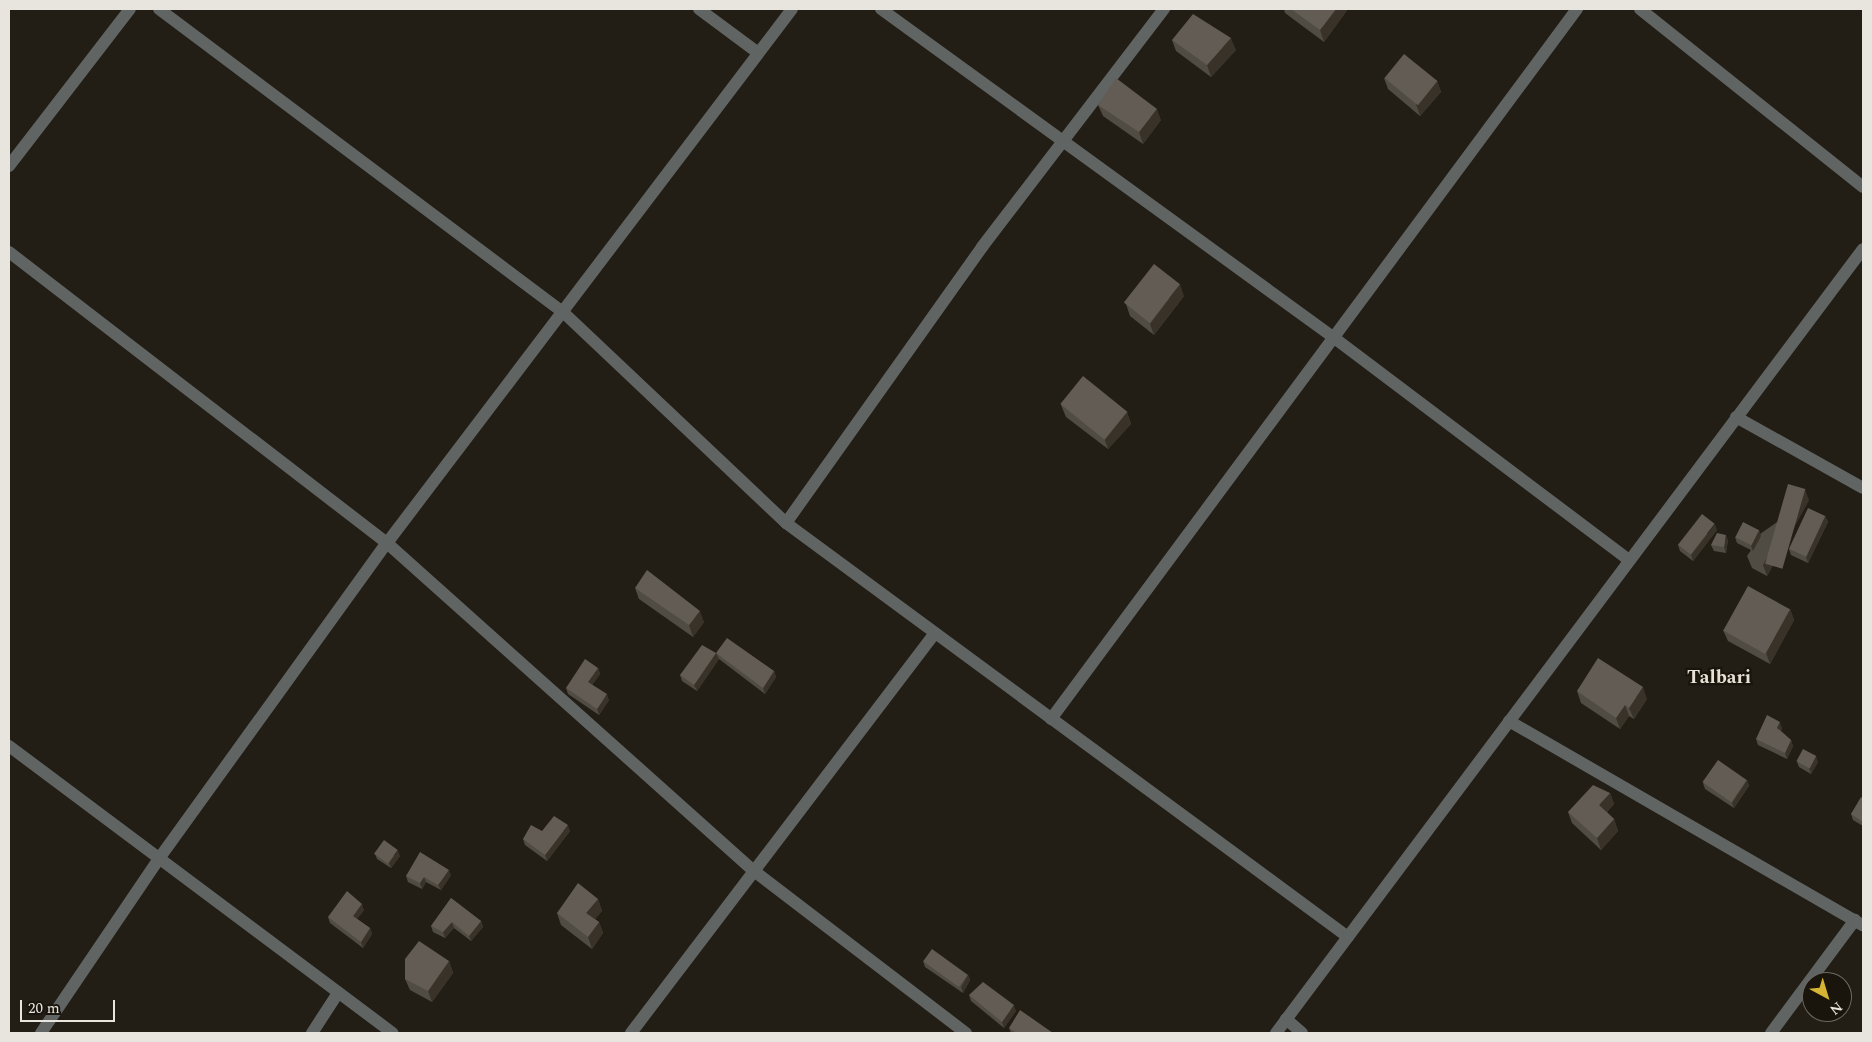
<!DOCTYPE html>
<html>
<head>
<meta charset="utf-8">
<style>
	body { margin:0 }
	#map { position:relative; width:1872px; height:1042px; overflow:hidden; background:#221d15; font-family:Spectral,serif }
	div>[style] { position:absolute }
	.minor>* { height:12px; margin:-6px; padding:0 6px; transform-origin:6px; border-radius:6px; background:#606563 }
	.wall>* { inset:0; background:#514c43 }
	.shaded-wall>* { inset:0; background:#383229 }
	.building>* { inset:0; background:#625c54; transform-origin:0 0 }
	span { translate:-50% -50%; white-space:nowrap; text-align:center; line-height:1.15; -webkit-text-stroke:4.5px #19140c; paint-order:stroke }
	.neighbourhood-label { font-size:19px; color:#e7e0d5; font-weight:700 }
	.frame { position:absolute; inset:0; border:10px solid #e8e5df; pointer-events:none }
	.north { position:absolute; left:1802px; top:972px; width:50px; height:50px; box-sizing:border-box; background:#19140c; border:1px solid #6c6860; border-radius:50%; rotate:141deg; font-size:14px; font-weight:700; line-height:20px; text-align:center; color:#e8e5df }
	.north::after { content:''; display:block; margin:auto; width:18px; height:22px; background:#d6b534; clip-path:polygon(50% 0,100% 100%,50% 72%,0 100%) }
	.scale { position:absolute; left:20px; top:1000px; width:95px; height:22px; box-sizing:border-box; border:2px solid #e8e5df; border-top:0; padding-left:6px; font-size:15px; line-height:18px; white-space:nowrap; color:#e8e5df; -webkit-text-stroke:4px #19140c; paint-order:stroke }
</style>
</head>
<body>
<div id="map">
	<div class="minor">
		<div style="left:159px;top:9px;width:506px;rotate:36.89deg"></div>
		<div style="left:564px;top:313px;width:306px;rotate:43.4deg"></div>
		<div style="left:786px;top:523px;width:698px;rotate:36.38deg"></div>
		<div style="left:699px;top:9px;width:72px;rotate:36.6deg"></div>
		<div style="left:881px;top:9px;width:558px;rotate:35.97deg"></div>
		<div style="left:1333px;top:337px;width:371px;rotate:37deg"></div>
		<div style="left:1640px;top:9px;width:285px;rotate:38.6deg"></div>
		<div style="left:9px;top:166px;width:198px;rotate:-52.4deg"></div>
		<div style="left:9px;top:252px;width:477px;rotate:37.6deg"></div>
		<div style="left:387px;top:543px;width:492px;rotate:41.8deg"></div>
		<div style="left:754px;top:871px;width:267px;rotate:37.4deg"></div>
		<div style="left:1736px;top:417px;width:145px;rotate:29.2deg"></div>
		<div style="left:786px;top:523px;width:339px;rotate:-54.6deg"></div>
		<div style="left:982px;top:247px;width:300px;rotate:-52.6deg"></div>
		<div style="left:1051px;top:719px;width:884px;rotate:-53.47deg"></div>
		<div style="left:1509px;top:721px;width:409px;rotate:30deg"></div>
		<div style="left:9px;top:746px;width:479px;rotate:36.8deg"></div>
		<div style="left:1286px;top:1019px;width:21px;rotate:41deg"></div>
		<div style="left:41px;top:1033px;width:209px;rotate:-55.9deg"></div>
		<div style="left:158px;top:860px;width:391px;rotate:-54.2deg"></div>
		<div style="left:387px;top:543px;width:670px;rotate:-52.82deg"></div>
		<div style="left:312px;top:1033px;width:48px;rotate:-57deg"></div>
		<div style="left:631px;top:1033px;width:502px;rotate:-52.77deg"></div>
		<div style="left:1276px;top:1033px;width:979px;rotate:-53.18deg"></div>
		<div style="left:1771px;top:1033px;width:141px;rotate:-53.4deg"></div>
	</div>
	<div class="wall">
		<div style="clip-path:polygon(1284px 9px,1348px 9px,1324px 42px,1285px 13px)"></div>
		<div style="clip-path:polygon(1172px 40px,1236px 50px,1211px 77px,1176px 51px)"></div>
		<div style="clip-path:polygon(1384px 78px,1437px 81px,1441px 92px,1420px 116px,1388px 89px)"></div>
		<div style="clip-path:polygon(1098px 105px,1161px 120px,1143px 144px,1103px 116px)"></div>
		<div style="clip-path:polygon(1184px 296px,1154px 335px,1130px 316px,1126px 304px)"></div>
		<div style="clip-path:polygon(1061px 405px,1127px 412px,1131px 424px,1108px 449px,1066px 417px)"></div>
		<div style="clip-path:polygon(1809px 500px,1767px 576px,1752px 568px,1747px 556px,1751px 550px,1737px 543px,1735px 537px,1759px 530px,1760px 534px)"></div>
		<div style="clip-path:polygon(1825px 516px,1828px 522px,1808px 563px,1791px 555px,1789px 549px)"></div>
		<div style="clip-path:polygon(1717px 530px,1693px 561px,1680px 551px,1678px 545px)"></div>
		<div style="clip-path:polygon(1728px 540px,1726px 553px,1714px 551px,1711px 545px)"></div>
		<div style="clip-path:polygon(635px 588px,704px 622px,693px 637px,639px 599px)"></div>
		<div style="clip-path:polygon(1790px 609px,1794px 620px,1770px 664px,1728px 641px,1723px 630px)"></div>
		<div style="clip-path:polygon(716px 653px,774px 671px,776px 677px,765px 694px,719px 659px,697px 691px,682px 681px,680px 675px)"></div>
		<div style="clip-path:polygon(598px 668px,600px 674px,592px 685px,609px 700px,599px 715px,568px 694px,566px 688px)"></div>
		<div style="clip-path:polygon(1577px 691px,1647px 699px,1634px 719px,1629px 716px,1620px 729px,1581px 703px)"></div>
		<div style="clip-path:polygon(1782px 728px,1781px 731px,1791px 740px,1793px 746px,1787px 759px,1758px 745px,1756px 739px)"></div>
		<div style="clip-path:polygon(1797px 762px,1818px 762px,1811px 774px,1799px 767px)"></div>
		<div style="clip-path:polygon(1747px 780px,1749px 786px,1734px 808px,1705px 789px,1703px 783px)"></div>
		<div style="clip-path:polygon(1610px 793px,1614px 804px,1607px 812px,1614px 819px,1618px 831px,1601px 850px,1572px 823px,1568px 812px)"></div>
		<div style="clip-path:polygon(1863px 799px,1863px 826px,1853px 820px,1851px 814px)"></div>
		<div style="clip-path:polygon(542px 831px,570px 831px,547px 861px,525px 845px,523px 839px)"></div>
		<div style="clip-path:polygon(375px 854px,400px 856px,391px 868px,377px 859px)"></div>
		<div style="clip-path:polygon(451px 875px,441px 890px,426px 882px,422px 889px,408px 882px,406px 876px)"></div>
		<div style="clip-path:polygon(451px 898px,481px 921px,483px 927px,471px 941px,454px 928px,445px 938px,433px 932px,431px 926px)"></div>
		<div style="clip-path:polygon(598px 899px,602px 911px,595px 919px,599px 922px,603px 933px,592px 949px,561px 925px,557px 913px)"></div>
		<div style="clip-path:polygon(364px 910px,357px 919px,370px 928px,372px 934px,363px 948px,330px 923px,328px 917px)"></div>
		<div style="clip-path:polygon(449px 961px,453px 973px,432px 1002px,410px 990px,405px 979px)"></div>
		<div style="clip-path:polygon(923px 961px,968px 975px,970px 980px,963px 993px,925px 967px)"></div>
		<div style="clip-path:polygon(969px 995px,1016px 1011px,1004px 1028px,971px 1001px)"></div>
		<div style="clip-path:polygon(1009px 1028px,1053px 1033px,1011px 1033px)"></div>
	</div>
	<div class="shaded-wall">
		<div style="clip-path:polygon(1336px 9px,1348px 9px,1324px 42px,1320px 30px)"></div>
		<div style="clip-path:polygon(1231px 38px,1236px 50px,1211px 77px,1207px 65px)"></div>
		<div style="clip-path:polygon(1437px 81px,1441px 92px,1420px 116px,1416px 104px)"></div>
		<div style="clip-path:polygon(1157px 109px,1161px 120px,1143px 144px,1139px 132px)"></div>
		<div style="clip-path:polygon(1180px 284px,1184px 296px,1154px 335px,1150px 324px)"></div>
		<div style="clip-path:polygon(1127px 412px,1131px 424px,1108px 449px,1104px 438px)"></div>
		<div style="clip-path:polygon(1805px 489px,1809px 500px,1767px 576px,1763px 565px)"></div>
		<div style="clip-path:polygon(1825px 516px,1828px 522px,1808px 563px,1806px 557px)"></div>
		<div style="clip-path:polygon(1715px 524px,1717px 530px,1693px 561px,1691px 555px)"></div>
		<div style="clip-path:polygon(1759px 530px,1761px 536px,1753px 551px,1751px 546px)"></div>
		<div style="clip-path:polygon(1726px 535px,1728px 540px,1726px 553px,1724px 547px)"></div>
		<div style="clip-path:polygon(1790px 609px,1794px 620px,1770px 664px,1766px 653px)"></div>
		<div style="clip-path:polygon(700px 611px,704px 622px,693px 637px,689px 625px)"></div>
		<div style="clip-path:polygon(716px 653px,719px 659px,697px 691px,694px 685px)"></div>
		<div style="clip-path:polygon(598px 668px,600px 674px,590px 688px,588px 682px)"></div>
		<div style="clip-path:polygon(774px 671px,776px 677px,765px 694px,763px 688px)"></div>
		<div style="clip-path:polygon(1643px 687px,1647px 699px,1634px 719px,1629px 708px)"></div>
		<div style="clip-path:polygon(607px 694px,609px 700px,599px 715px,597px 709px)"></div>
		<div style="clip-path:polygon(1625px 705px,1629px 716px,1620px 729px,1616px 718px)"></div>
		<div style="clip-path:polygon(1780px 722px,1782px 728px,1779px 733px,1777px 728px)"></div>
		<div style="clip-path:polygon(1791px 740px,1793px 746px,1787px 759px,1785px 753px)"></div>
		<div style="clip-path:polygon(1816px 756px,1818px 762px,1811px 774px,1809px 768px)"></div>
		<div style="clip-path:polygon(1747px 780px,1749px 786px,1734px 808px,1732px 803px)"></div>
		<div style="clip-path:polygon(1610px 793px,1614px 804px,1603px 816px,1599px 805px)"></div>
		<div style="clip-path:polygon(1614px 819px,1618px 831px,1601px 850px,1597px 838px)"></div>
		<div style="clip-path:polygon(568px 825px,570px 831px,547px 861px,545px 855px)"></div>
		<div style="clip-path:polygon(398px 850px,400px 856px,391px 868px,389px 863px)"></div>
		<div style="clip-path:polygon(449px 870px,451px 875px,441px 890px,438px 885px)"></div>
		<div style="clip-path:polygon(424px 877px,426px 882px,422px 889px,420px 883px)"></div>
		<div style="clip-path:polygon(598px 899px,602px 911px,590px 925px,586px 913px)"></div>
		<div style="clip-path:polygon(362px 904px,364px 910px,355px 922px,353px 916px)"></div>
		<div style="clip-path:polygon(481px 921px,483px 927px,471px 941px,469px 936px)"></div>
		<div style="clip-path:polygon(452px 922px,454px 928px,445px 938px,443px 932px)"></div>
		<div style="clip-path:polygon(599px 922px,603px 933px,592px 949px,588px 937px)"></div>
		<div style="clip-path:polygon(370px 928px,372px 934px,363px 948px,361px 942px)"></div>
		<div style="clip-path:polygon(449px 961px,453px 973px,432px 1002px,428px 991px)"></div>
		<div style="clip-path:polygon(968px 975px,970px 980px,963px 993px,961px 987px)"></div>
		<div style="clip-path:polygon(1014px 1005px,1016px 1011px,1004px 1028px,1002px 1022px)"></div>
	</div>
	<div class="building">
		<div style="clip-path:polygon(1291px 9px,1336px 9px,1320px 30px)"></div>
		<div style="clip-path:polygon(1193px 14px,1231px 38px,1207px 65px,1172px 40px)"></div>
		<div style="left:1404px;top:54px;width:43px;height:31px;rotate:39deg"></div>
		<div style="clip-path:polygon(1116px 78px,1157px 109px,1139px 132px,1098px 105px)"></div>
		<div style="left:1154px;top:264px;width:33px;height:49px;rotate:38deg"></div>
		<div style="left:1083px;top:376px;width:57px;height:36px;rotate:39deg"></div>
		<div style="left:1788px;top:484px;width:18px;height:83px;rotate:16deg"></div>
		<div style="left:1808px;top:508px;width:19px;height:45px;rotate:25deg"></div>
		<div style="left:1702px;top:514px;width:16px;height:39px;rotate:38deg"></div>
		<div style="left:1743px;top:522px;width:18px;height:17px;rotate:27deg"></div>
		<div style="clip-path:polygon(1717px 533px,1726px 535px,1724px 547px,1711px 545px)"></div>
		<div style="clip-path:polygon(647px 570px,700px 611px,689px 625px,635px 588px)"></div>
		<div style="left:1748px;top:586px;width:48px;height:51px;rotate:29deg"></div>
		<div style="clip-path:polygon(727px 638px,774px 671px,763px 688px,716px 653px,694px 685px,680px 675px,702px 645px,716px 653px)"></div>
		<div style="clip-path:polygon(1598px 658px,1643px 687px,1629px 708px,1625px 705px,1616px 718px,1577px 691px)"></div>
		<div style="clip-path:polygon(585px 659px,598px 668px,588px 682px,607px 694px,597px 709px,566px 688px)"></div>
		<div style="clip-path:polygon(1767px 715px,1780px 722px,1777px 728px,1791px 740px,1785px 753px,1756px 739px)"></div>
		<div style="left:1803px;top:749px;width:15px;height:14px;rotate:28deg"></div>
		<div style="left:1718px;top:760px;width:35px;height:27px;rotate:35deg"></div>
		<div style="clip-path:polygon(1593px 785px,1610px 793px,1599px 805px,1614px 819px,1597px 838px,1568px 812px)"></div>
		<div style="clip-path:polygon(1861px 797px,1863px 799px,1863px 822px,1851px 814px)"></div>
		<div style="clip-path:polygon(554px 816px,568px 825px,545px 855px,523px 839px,531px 825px,542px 831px)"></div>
		<div style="left:384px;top:840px;width:17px;height:17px;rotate:36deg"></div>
		<div style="clip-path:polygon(420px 852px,449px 870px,438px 885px,424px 877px,420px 883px,406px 876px)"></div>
		<div style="clip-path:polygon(578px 883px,598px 899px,586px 913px,599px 922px,588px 937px,557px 913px)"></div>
		<div style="clip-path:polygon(347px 891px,362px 904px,353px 916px,370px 928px,361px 942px,328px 917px)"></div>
		<div style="clip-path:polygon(451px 898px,481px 921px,469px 936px,452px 922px,443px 932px,431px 926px)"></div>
		<div style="clip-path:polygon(419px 941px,449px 961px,428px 991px,405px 979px,405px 959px)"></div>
		<div style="left:932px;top:949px;width:44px;height:15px;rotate:36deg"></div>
		<div style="clip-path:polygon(983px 982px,1014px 1005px,1002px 1022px,969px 995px)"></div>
		<div style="clip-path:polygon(1020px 1010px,1053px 1033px,1017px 1033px,1009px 1028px)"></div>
	</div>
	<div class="neighbourhood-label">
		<span style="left:1719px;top:678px">Talbari</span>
	</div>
	<div class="frame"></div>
	<div class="north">N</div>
	<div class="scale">20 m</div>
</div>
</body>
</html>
